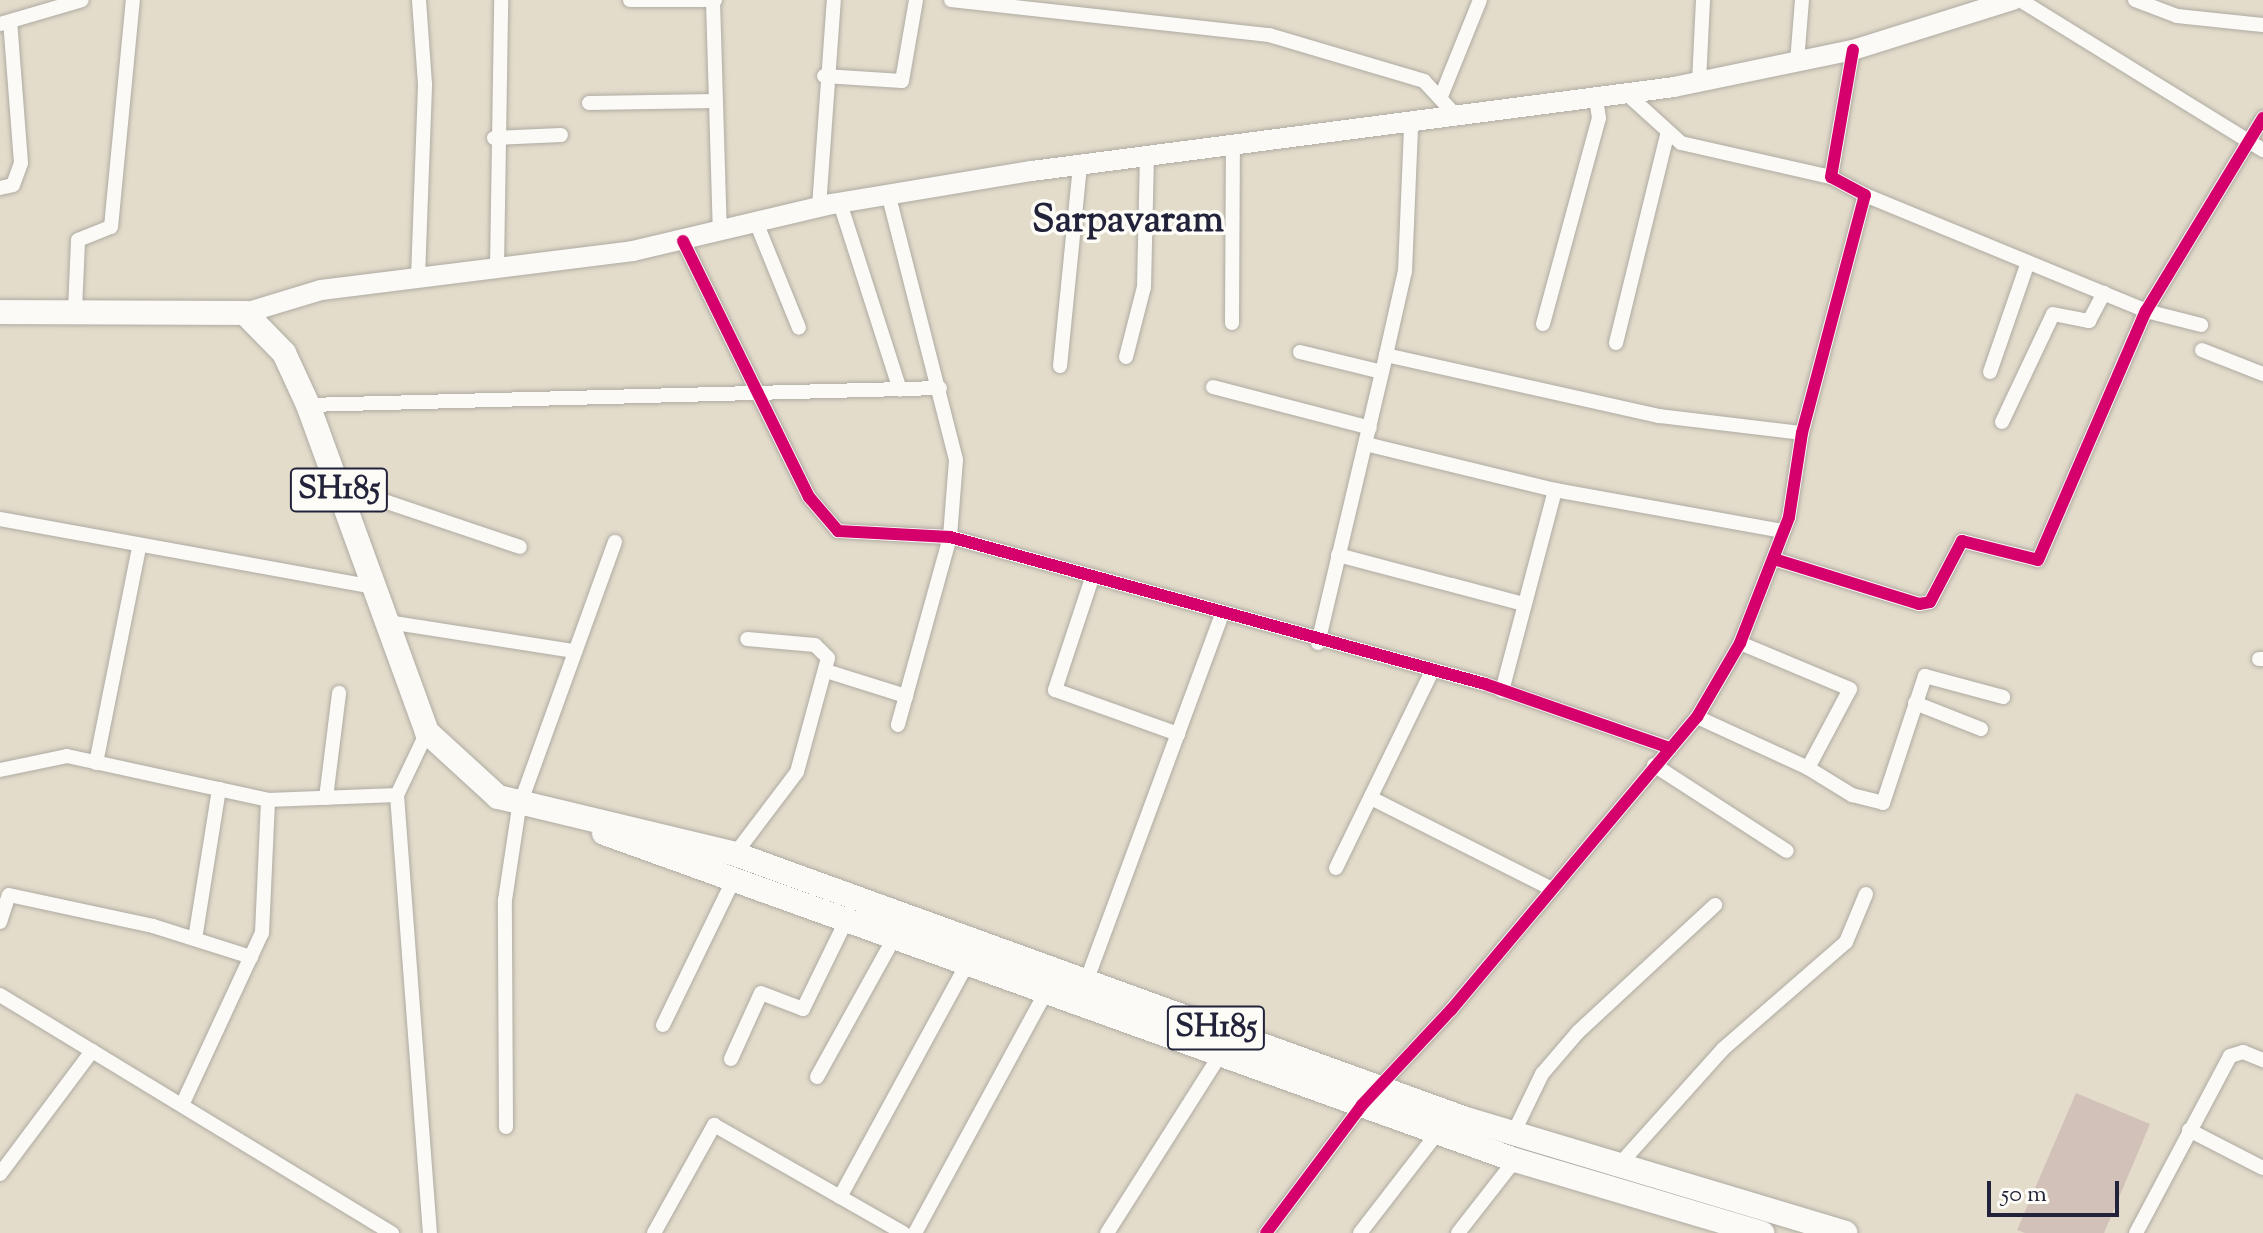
<!DOCTYPE html>
<html>
<head>
<meta charset="utf-8">
<style>
	body { margin:0 }
	#map { position:relative; width:2263px; height:1233px; overflow:hidden; background:#e3dccb; font-family:"Sorts Mill Goudy",serif }
	div>[style] { position:absolute }
	.building>* { inset:0; background:#d2c1b8 }
	.roads { filter:drop-shadow(0 0 2px #afaba2) drop-shadow(0 0 2px #afaba2) }
	.minor>* { height:14px; margin:-7px; padding:0 7px; transform-origin:7px; border-radius:7px; background:#fbfaf7 }
	.secondary>* { height:20px; margin:-10px; padding:0 10px; transform-origin:10px; border-radius:10px; background:#fbfaf7 }
	.primary>* { height:24px; margin:-12px; padding:0 12px; transform-origin:12px; border-radius:12px; background:#fbfaf7 }
	.cycleway>* { height:12px; margin:-6px; padding:0 6px; transform-origin:6px; border-radius:6px; background:#d6006c }
	span { translate:-50% -50%; white-space:nowrap; text-align:center; line-height:1.15; -webkit-text-stroke:7px #fdfcf7; paint-order:stroke }
	.shield-label span { padding:2px 6px; background:#fdfcf7; border:2px solid; border-radius:6px; -webkit-text-stroke-width:0 }
	.shield-label { font-size:32px; color:#22223b; font-weight:700 }
	.quarter-label { font-size:38px; color:#22223b; font-weight:700 }
	.scale { position:absolute; left:1987px; top:1181px; width:132px; height:36px; box-sizing:border-box; border:4px solid #22223b; border-top:0; padding-left:10px; font-size:24px; line-height:28px; white-space:nowrap; color:#22223b; -webkit-text-stroke:6px #fdfcf7; paint-order:stroke }
</style>
</head>
<body>
<div id="map">
	<div class="building">
		<div style="clip-path:polygon(2076px 1093px,2150px 1124px,2104px 1233px,2025px 1233px,2017px 1230px)"></div>
	</div>
	<div class="roads">
		<div class="minor">
			<div style="left:630px;top:0;width:85px"></div>
			<div style="left:951px;top:0;width:320px;rotate:6.3deg"></div>
			<div style="left:1269px;top:35px;width:162px;rotate:16.5deg"></div>
			<div style="left:1424px;top:81px;width:50px;rotate:47.4deg"></div>
			<div style="left:2020px;top:0;width:286px;rotate:31.7deg"></div>
			<div style="left:2135px;top:0;width:45px;rotate:20.9deg"></div>
			<div style="left:2177px;top:16px;width:86px;rotate:6deg"></div>
			<div style="left:713px;top:1px;width:231px;rotate:88.3deg"></div>
			<div style="left:0;top:24px;width:85px;rotate:-16.3deg"></div>
			<div style="left:1797px;top:62px;width:62px;rotate:-85.4deg"></div>
			<div style="left:824px;top:76px;width:78px;rotate:3.7deg"></div>
			<div style="left:902px;top:81px;width:82px;rotate:-80.2deg"></div>
			<div style="left:1699px;top:82px;width:82px;rotate:-87.2deg"></div>
			<div style="left:1442px;top:94px;width:101px;rotate:-68deg"></div>
			<div style="left:1627px;top:94px;width:73px;rotate:42.2deg"></div>
			<div style="left:1681px;top:143px;width:154px;rotate:12.8deg"></div>
			<div style="left:589px;top:103px;width:127px;rotate:-0.9deg"></div>
			<div style="left:494px;top:138px;width:67px;rotate:-2.6deg"></div>
			<div style="left:0;top:188px;width:13px;rotate:-13deg"></div>
			<div style="left:13px;top:185px;width:23px;rotate:-70deg"></div>
			<div style="left:21px;top:163px;width:142px;rotate:-94.4deg"></div>
			<div style="left:1865px;top:195px;width:304px;rotate:22.4deg"></div>
			<div style="left:2146px;top:311px;width:57px;rotate:14.3deg"></div>
			<div style="left:889px;top:197px;width:271px;rotate:75.7deg"></div>
			<div style="left:956px;top:460px;width:77px;rotate:94.5deg"></div>
			<div style="left:950px;top:537px;width:195px;rotate:105.5deg"></div>
			<div style="left:840px;top:203px;width:196px;rotate:72.2deg"></div>
			<div style="left:819px;top:207px;width:208px;rotate:-85.9deg"></div>
			<div style="left:756px;top:222px;width:114px;rotate:67.9deg"></div>
			<div style="left:683px;top:241px;width:285px;rotate:63.8deg"></div>
			<div style="left:809px;top:497px;width:45px;rotate:49.5deg"></div>
			<div style="left:838px;top:531px;width:112px;rotate:3.1deg"></div>
			<div style="left:950px;top:537px;width:555px;rotate:15.36deg"></div>
			<div style="left:1485px;top:684px;width:196px;rotate:19.1deg"></div>
			<div style="left:497px;top:268px;width:268px;rotate:-89.1deg"></div>
			<div style="left:418px;top:277px;width:193px;rotate:-87.9deg"></div>
			<div style="left:425px;top:84px;width:84px;rotate:-94.1deg"></div>
			<div style="left:75px;top:310px;width:70px;rotate:-87.5deg"></div>
			<div style="left:78px;top:240px;width:35px;rotate:-22deg"></div>
			<div style="left:111px;top:227px;width:228px;rotate:-84.5deg"></div>
			<div style="left:1232px;top:323px;width:175px;rotate:-89.7deg"></div>
			<div style="left:1543px;top:324px;width:213px;rotate:-74.8deg"></div>
			<div style="left:1599px;top:118px;width:20px;rotate:-99deg"></div>
			<div style="left:1616px;top:343px;width:218px;rotate:-76.2deg"></div>
			<div style="left:2202px;top:350px;width:66px;rotate:21.5deg"></div>
			<div style="left:1300px;top:352px;width:84px;rotate:13.7deg"></div>
			<div style="left:1386px;top:355px;width:86px;rotate:-77.3deg"></div>
			<div style="left:1405px;top:271px;width:146px;rotate:-87.6deg"></div>
			<div style="left:1126px;top:357px;width:72px;rotate:-75.6deg"></div>
			<div style="left:1144px;top:287px;width:129px;rotate:-88.7deg"></div>
			<div style="left:1060px;top:366px;width:201px;rotate:-84.3deg"></div>
			<div style="left:1990px;top:372px;width:116px;rotate:-70.9deg"></div>
			<div style="left:1213px;top:387px;width:162px;rotate:14.6deg"></div>
			<div style="left:308px;top:405px;width:632px;rotate:-1.54deg"></div>
			<div style="left:2002px;top:422px;width:119px;rotate:-64.7deg"></div>
			<div style="left:2053px;top:314px;width:37px;rotate:11deg"></div>
			<div style="left:2089px;top:321px;width:32px;rotate:-62deg"></div>
			<div style="left:1366px;top:444px;width:195px;rotate:13.7deg"></div>
			<div style="left:337px;top:485px;width:193px;rotate:18.7deg"></div>
			<div style="left:0;top:519px;width:382px;rotate:10.3deg"></div>
			<div style="left:1338px;top:555px;width:192px;rotate:14.8deg"></div>
			<div style="left:1774px;top:559px;width:152px;rotate:17.2deg"></div>
			<div style="left:1919px;top:604px;width:11px;rotate:-10deg"></div>
			<div style="left:1930px;top:602px;width:69px;rotate:-62.3deg"></div>
			<div style="left:1962px;top:541px;width:78px;rotate:14deg"></div>
			<div style="left:2038px;top:560px;width:271px;rotate:-66.6deg"></div>
			<div style="left:2146px;top:311px;width:226px;rotate:-58.8deg"></div>
			<div style="left:1092px;top:578px;width:118px;rotate:108.3deg"></div>
			<div style="left:1055px;top:690px;width:131px;rotate:19.7deg"></div>
			<div style="left:388px;top:622px;width:188px;rotate:8.9deg"></div>
			<div style="left:1318px;top:643px;width:296px;rotate:-76.7deg"></div>
			<div style="left:1386px;top:355px;width:280px;rotate:12.6deg"></div>
			<div style="left:1659px;top:416px;width:144px;rotate:6.8deg"></div>
			<div style="left:2259px;top:659px;width:4px"></div>
			<div style="left:826px;top:671px;width:84px;rotate:17.4deg"></div>
			<div style="left:1502px;top:691px;width:208px;rotate:-75.2deg"></div>
			<div style="left:1555px;top:490px;width:232px;rotate:10.2deg"></div>
			<div style="left:1915px;top:703px;width:71px;rotate:21.5deg"></div>
			<div style="left:1697px;top:717px;width:122px;rotate:24.7deg"></div>
			<div style="left:1808px;top:768px;width:89px;rotate:-62deg"></div>
			<div style="left:1850px;top:689px;width:119px;rotate:-157.3deg"></div>
			<div style="left:427px;top:732px;width:70px;rotate:115.5deg"></div>
			<div style="left:397px;top:795px;width:439px;rotate:85.7deg"></div>
			<div style="left:96px;top:763px;width:220px;rotate:-78.7deg"></div>
			<div style="left:1654px;top:765px;width:158px;rotate:32.9deg"></div>
			<div style="left:1808px;top:768px;width:52px;rotate:31.5deg"></div>
			<div style="left:1852px;top:795px;width:32px;rotate:14deg"></div>
			<div style="left:1883px;top:803px;width:134px;rotate:-71.7deg"></div>
			<div style="left:1925px;top:676px;width:81px;rotate:15.1deg"></div>
			<div style="left:0;top:770px;width:68px;rotate:-11.8deg"></div>
			<div style="left:67px;top:756px;width:206px;rotate:12.3deg"></div>
			<div style="left:326px;top:798px;width:106px;rotate:-82.9deg"></div>
			<div style="left:1371px;top:798px;width:203px;rotate:26.7deg"></div>
			<div style="left:735px;top:854px;width:103px;rotate:-52.9deg"></div>
			<div style="left:797px;top:772px;width:118px;rotate:-74.8deg"></div>
			<div style="left:828px;top:658px;width:18px;rotate:-135deg"></div>
			<div style="left:815px;top:645px;width:68px;rotate:-175deg"></div>
			<div style="left:1336px;top:868px;width:219px;rotate:-64deg"></div>
			<div style="left:0;top:922px;width:28px;rotate:-72deg"></div>
			<div style="left:9px;top:895px;width:147px;rotate:12.1deg"></div>
			<div style="left:153px;top:926px;width:103px;rotate:17.6deg"></div>
			<div style="left:195px;top:939px;width:152px;rotate:-80.9deg"></div>
			<div style="left:1086px;top:982px;width:391px;rotate:-69.7deg"></div>
			<div style="left:0;top:995px;width:459px;rotate:31.3deg"></div>
			<div style="left:663px;top:1025px;width:158px;rotate:-64.1deg"></div>
			<div style="left:731px;top:1059px;width:72px;rotate:-65.6deg"></div>
			<div style="left:761px;top:993px;width:45px;rotate:20.9deg"></div>
			<div style="left:803px;top:1009px;width:98px;rotate:-64deg"></div>
			<div style="left:817px;top:1077px;width:159px;rotate:-61deg"></div>
			<div style="left:182px;top:1105px;width:190px;rotate:-65.1deg"></div>
			<div style="left:262px;top:933px;width:133px;rotate:-87.4deg"></div>
			<div style="left:268px;top:800px;width:129px;rotate:-2.2deg"></div>
			<div style="left:506px;top:1127px;width:227px;rotate:-90.3deg"></div>
			<div style="left:505px;top:900px;width:94px;rotate:-81.4deg"></div>
			<div style="left:519px;top:807px;width:282px;rotate:-70.1deg"></div>
			<div style="left:2189px;top:1130px;width:83px;rotate:27.2deg"></div>
			<div style="left:1513px;top:1134px;width:67px;rotate:-64.2deg"></div>
			<div style="left:1542px;top:1074px;width:55px;rotate:-49.4deg"></div>
			<div style="left:1578px;top:1032px;width:187px;rotate:-42.8deg"></div>
			<div style="left:1619px;top:1165px;width:156px;rotate:-48.1deg"></div>
			<div style="left:1723px;top:1049px;width:163px;rotate:-41deg"></div>
			<div style="left:1846px;top:942px;width:52px;rotate:-67.4deg"></div>
			<div style="left:0;top:1174px;width:154px;rotate:-53.2deg"></div>
			<div style="left:840px;top:1197px;width:265px;rotate:-61.4deg"></div>
			<div style="left:654px;top:1233px;width:124px;rotate:-60.9deg"></div>
			<div style="left:714px;top:1125px;width:218px;rotate:29.7deg"></div>
			<div style="left:915px;top:1233px;width:274px;rotate:-61.5deg"></div>
			<div style="left:1107px;top:1233px;width:211px;rotate:-57.6deg"></div>
			<div style="left:1266px;top:1233px;width:160px;rotate:-53.1deg"></div>
			<div style="left:1362px;top:1105px;width:130px;rotate:-46.9deg"></div>
			<div style="left:1451px;top:1010px;width:383px;rotate:-50deg"></div>
			<div style="left:1697px;top:717px;width:86px;rotate:-59.8deg"></div>
			<div style="left:1740px;top:643px;width:135px;rotate:-68.7deg"></div>
			<div style="left:1789px;top:517px;width:85px;rotate:-81.2deg"></div>
			<div style="left:1802px;top:433px;width:246px;rotate:-75.2deg"></div>
			<div style="left:1865px;top:195px;width:38px;rotate:-152deg"></div>
			<div style="left:1831px;top:177px;width:129px;rotate:-80.2deg"></div>
			<div style="left:1360px;top:1233px;width:128px;rotate:-52.3deg"></div>
			<div style="left:1458px;top:1233px;width:93px;rotate:-52deg"></div>
			<div style="left:2136px;top:1233px;width:200px;rotate:-62deg"></div>
			<div style="left:2230px;top:1056px;width:14px;rotate:-17deg"></div>
			<div style="left:2243px;top:1052px;width:22px;rotate:22deg"></div>
		</div>
		<div class="secondary">
			<div style="left:245px;top:313px;width:79px;rotate:-16.8deg"></div>
			<div style="left:321px;top:290px;width:314px;rotate:-7.1deg"></div>
			<div style="left:633px;top:251px;width:204px;rotate:-13.3deg"></div>
			<div style="left:832px;top:204px;width:203px;rotate:-9.4deg"></div>
			<div style="left:1032px;top:171px;width:647px;rotate:-7.45deg"></div>
			<div style="left:1674px;top:87px;width:183px;rotate:-11.7deg"></div>
			<div style="left:1853px;top:50px;width:168px;rotate:-17.4deg"></div>
		</div>
		<div class="primary">
			<div style="left:0;top:312px;width:245px;rotate:0.2deg"></div>
			<div style="left:245px;top:313px;width:56px;rotate:45.7deg"></div>
			<div style="left:284px;top:353px;width:57px;rotate:65.2deg"></div>
			<div style="left:308px;top:405px;width:348px;rotate:70deg"></div>
			<div style="left:427px;top:732px;width:96px;rotate:42.5deg"></div>
			<div style="left:498px;top:797px;width:244px;rotate:13.5deg"></div>
			<div style="left:735px;top:854px;width:778px;rotate:19.93deg"></div>
			<div style="left:1466px;top:1119px;width:396px;rotate:16.7deg"></div>
			<div style="left:604px;top:833px;width:968px;rotate:19.75deg"></div>
			<div style="left:1515px;top:1160px;width:258px;rotate:16.5deg"></div>
		</div>
	</div>
	<div class="cycleway">
		<div style="left:683px;top:241px;width:285px;rotate:63.8deg"></div>
		<div style="left:809px;top:497px;width:45px;rotate:49.5deg"></div>
		<div style="left:838px;top:531px;width:112px;rotate:3.1deg"></div>
		<div style="left:950px;top:537px;width:555px;rotate:15.36deg"></div>
		<div style="left:1485px;top:684px;width:196px;rotate:19.1deg"></div>
		<div style="left:1774px;top:559px;width:152px;rotate:17.2deg"></div>
		<div style="left:1919px;top:604px;width:11px;rotate:-10deg"></div>
		<div style="left:1930px;top:602px;width:69px;rotate:-62.3deg"></div>
		<div style="left:1962px;top:541px;width:78px;rotate:14deg"></div>
		<div style="left:2038px;top:560px;width:271px;rotate:-66.6deg"></div>
		<div style="left:2146px;top:311px;width:226px;rotate:-58.8deg"></div>
		<div style="left:1266px;top:1233px;width:160px;rotate:-53.1deg"></div>
		<div style="left:1362px;top:1105px;width:130px;rotate:-46.9deg"></div>
		<div style="left:1451px;top:1010px;width:383px;rotate:-50deg"></div>
		<div style="left:1697px;top:717px;width:86px;rotate:-59.8deg"></div>
		<div style="left:1740px;top:643px;width:135px;rotate:-68.7deg"></div>
		<div style="left:1789px;top:517px;width:85px;rotate:-81.2deg"></div>
		<div style="left:1802px;top:433px;width:246px;rotate:-75.2deg"></div>
		<div style="left:1865px;top:195px;width:38px;rotate:-152deg"></div>
		<div style="left:1831px;top:177px;width:129px;rotate:-80.2deg"></div>
	</div>
	<div class="shield-label">
		<span style="left:339px;top:490px">SH185</span>
		<span style="left:1216px;top:1028px">SH185</span>
	</div>
	<div class="quarter-label">
		<span style="left:1128px;top:223px">Sarpavaram</span>
	</div>
	<div class="scale">50 m</div>
</div>
</body>
</html>
